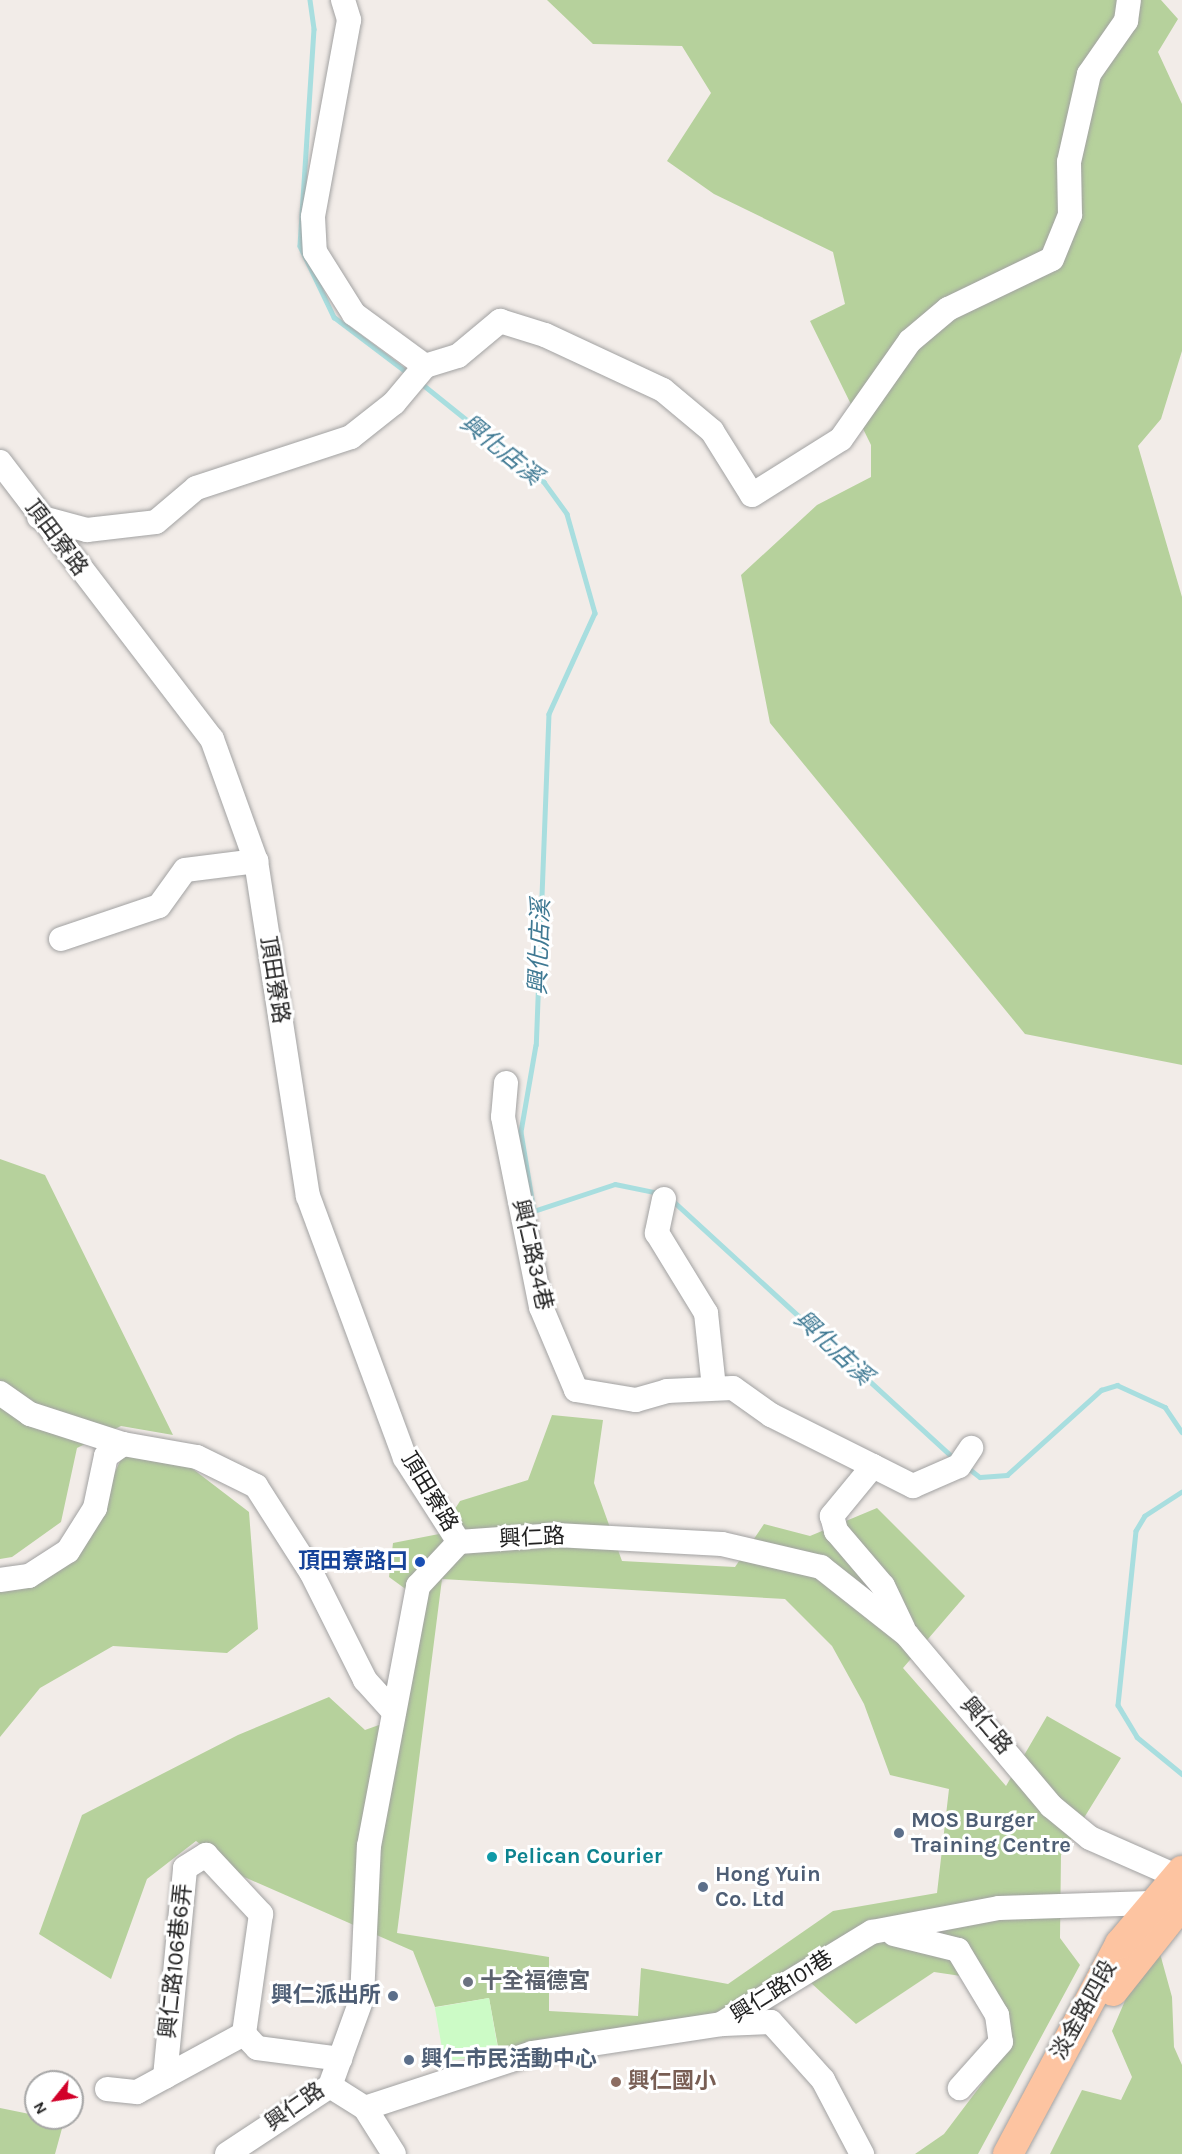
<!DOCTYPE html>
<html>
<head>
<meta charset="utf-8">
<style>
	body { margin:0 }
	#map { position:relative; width:1182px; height:2154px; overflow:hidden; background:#f2ece8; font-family:Karla,"Noto Sans TC",sans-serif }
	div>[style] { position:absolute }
	.forest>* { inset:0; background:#b6d19c }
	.park>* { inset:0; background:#ccfbc6; transform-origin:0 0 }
	.stream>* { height:4.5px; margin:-2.25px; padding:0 2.25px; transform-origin:2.25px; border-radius:2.25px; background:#a8dedf }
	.roads { filter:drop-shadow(0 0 2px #a2a2a2) drop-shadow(0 0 2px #a2a2a2) }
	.minor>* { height:24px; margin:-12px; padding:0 12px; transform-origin:12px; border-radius:12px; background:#fff }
	.major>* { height:30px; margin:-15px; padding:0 15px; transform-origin:15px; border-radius:15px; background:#fdc4a1 }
	.dots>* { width:16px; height:16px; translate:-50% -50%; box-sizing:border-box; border:3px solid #fff; border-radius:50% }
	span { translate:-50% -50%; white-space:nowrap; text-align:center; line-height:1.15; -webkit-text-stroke:6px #fff; paint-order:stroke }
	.street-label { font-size:22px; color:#212121 }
	.transit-label { font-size:22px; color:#164399; font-weight:700 }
	.right { translate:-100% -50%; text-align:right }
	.service-label { font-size:22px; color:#4e5e75; font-weight:700 }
	.left { translate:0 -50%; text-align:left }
	.culture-label { font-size:22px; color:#0d838f; font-weight:700 }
	.worship-label { font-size:22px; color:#5b616d; font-weight:700 }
	.education-label { font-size:22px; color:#785e54; font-weight:700 }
	.water-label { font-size:24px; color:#3f7993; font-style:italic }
	.north { position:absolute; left:24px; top:2070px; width:60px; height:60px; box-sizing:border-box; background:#fff; border:2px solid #a6a6a6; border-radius:50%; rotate:240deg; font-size:16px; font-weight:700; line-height:24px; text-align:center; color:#212121 }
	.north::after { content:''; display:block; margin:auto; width:21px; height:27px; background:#d20029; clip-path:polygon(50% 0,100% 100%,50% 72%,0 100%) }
</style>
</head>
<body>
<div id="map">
	<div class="forest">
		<div style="clip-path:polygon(547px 0,1161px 0,1178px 19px,1158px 52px,1182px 104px,1182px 351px,1161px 419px,1138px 446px,1182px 597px,1182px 1065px,1025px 1034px,770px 723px,741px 575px,817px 505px,871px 477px,871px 445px,810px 321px,845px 304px,833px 252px,714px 194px,667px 161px,711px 93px,682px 46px,593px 44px)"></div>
		<div style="clip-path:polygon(0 1159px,45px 1175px,173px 1435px,121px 1426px,77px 1448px,61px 1522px,12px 1557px,0 1559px)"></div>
		<div style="clip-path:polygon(evenodd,552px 1415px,603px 1420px,594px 1483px,622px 1561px,735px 1567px,764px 1524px,810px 1536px,877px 1508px,965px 1596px,903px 1668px,1006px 1786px,1047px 1716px,1121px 1758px,1061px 1855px,1060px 1938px,1080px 1965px,978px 2154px,915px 2154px,944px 2134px,1009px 2048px,961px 1976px,934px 1972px,856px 2024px,799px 1972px,718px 2019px,499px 2052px,489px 1998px,435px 2007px,413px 1951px,242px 1876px,196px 1841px,147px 1879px,111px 1979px,39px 1934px,82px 1815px,238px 1735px,329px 1697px,365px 1730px,404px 1716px,422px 1601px,389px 1577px,393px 1543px,439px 1534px,460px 1501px,528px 1480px,552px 1415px,442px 1579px,785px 1599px,832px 1646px,864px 1704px,890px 1775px,949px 1789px,937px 1893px,833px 1911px,728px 1984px,641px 1968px,638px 2016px,549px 2011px,549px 1957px,397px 1933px,442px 1579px)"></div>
		<div style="clip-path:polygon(172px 1453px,249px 1512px,258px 1629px,227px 1653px,113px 1646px,40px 1688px,0 1737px,0 1588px,83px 1541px,122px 1457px)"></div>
		<div style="clip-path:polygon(1159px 1950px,1172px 1997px,1174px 2047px,1182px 2065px,1182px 2154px,1050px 2154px,1082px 2090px,1121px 2100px,1132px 2077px,1112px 2031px,1127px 1996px)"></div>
		<div style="clip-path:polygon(0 2108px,64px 2121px,55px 2154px,0 2154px)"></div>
	</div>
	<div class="park">
		<div style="left:489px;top:1998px;width:55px;height:55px;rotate:80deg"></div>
	</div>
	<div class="stream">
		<div style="left:310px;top:0;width:29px;rotate:82deg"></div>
		<div style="left:314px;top:29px;width:217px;rotate:93.7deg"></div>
		<div style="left:300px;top:246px;width:79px;rotate:64.4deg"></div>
		<div style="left:334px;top:317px;width:94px;rotate:37.2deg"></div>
		<div style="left:421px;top:383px;width:158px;rotate:38.8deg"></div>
		<div style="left:544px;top:482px;width:39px;rotate:54deg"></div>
		<div style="left:567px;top:514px;width:103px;rotate:74.2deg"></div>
		<div style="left:595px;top:613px;width:111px;rotate:114.5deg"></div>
		<div style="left:549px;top:714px;width:331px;rotate:92.2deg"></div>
		<div style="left:536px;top:1045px;width:88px;rotate:99.8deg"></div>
		<div style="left:521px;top:1132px;width:80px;rotate:80.7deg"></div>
		<div style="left:534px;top:1211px;width:85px;rotate:-18.4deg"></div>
		<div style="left:615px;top:1184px;width:45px;rotate:11.6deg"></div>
		<div style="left:671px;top:1199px;width:385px;rotate:42.5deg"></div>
		<div style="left:967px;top:1467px;width:16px;rotate:38deg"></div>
		<div style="left:980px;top:1477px;width:27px;rotate:-4deg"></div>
		<div style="left:1007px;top:1475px;width:127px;rotate:-42.1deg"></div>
		<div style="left:1101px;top:1390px;width:17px;rotate:-17deg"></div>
		<div style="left:1117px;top:1385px;width:53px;rotate:24.6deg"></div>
		<div style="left:1165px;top:1407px;width:30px;rotate:56deg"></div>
		<div style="left:1182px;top:1492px;width:44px;rotate:147deg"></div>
		<div style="left:1145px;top:1516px;width:17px;rotate:121deg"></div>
		<div style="left:1136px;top:1531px;width:175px;rotate:95.9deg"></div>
		<div style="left:1118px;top:1705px;width:37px;rotate:59deg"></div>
		<div style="left:1137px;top:1737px;width:58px;rotate:39.4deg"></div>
	</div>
	<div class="roads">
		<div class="minor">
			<div style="left:343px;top:0;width:21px;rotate:73deg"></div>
			<div style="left:349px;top:20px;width:200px;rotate:100.4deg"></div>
			<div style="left:313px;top:217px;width:35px;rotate:87deg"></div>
			<div style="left:315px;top:252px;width:73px;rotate:57.8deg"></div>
			<div style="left:354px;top:314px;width:88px;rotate:36.2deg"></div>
			<div style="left:0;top:462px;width:349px;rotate:52.6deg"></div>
			<div style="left:212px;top:739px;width:130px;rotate:70.2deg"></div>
			<div style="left:256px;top:861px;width:339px;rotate:81.2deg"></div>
			<div style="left:308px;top:1196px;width:279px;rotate:69.7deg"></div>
			<div style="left:405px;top:1458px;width:100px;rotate:57.3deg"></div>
			<div style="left:39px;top:517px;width:50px;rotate:15.2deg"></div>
			<div style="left:87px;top:530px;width:69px;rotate:-6.6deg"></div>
			<div style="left:156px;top:522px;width:52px;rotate:-40.4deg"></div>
			<div style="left:196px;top:488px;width:163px;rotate:-18.2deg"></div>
			<div style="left:351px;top:437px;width:55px;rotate:-38.3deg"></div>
			<div style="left:394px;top:403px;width:48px;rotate:-50deg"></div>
			<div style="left:425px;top:366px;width:34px;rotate:-17deg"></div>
			<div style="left:458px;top:356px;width:55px;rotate:-39.8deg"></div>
			<div style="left:500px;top:321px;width:47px;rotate:17.3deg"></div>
			<div style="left:545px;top:335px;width:130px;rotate:25deg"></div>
			<div style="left:663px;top:390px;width:64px;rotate:39.9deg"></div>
			<div style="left:712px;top:431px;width:75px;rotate:58deg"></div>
			<div style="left:752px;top:495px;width:105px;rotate:-32.2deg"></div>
			<div style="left:841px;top:439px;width:120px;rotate:-54.9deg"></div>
			<div style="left:910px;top:341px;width:50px;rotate:-40.1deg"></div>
			<div style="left:948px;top:309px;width:115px;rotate:-25.7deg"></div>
			<div style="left:1052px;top:259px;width:48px;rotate:-67.8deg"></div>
			<div style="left:1070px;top:215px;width:53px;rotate:-91.1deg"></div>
			<div style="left:1069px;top:162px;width:90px;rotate:-77.2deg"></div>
			<div style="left:1089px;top:74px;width:65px;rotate:-55.1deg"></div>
			<div style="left:1126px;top:21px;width:21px;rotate:-82deg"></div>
			<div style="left:61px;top:939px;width:103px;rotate:-18.6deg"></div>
			<div style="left:159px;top:906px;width:44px;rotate:-54.2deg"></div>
			<div style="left:185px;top:870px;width:72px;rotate:-7.2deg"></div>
			<div style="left:506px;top:1083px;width:34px;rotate:95deg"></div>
			<div style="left:503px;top:1117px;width:194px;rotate:78.7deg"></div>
			<div style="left:541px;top:1307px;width:90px;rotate:67.1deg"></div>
			<div style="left:576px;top:1390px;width:61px;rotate:9.5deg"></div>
			<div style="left:636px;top:1400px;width:32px;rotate:-16deg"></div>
			<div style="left:667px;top:1391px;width:66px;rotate:-2.6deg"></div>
			<div style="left:733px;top:1388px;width:47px;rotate:35.4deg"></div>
			<div style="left:771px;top:1415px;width:114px;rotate:26.6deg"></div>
			<div style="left:873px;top:1466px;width:65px;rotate:129.4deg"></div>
			<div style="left:832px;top:1516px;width:16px;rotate:75deg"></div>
			<div style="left:836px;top:1531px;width:72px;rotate:49.5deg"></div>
			<div style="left:883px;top:1586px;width:47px;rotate:64.5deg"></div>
			<div style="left:664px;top:1199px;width:35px;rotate:102deg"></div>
			<div style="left:657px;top:1233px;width:94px;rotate:58.5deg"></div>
			<div style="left:706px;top:1313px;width:75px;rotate:83.9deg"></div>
			<div style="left:0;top:1393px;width:37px;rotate:35deg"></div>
			<div style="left:30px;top:1414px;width:98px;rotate:17.9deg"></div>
			<div style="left:873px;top:1466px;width:45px;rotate:26.6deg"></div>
			<div style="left:913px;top:1486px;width:50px;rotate:-23.5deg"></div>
			<div style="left:959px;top:1466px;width:22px;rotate:-56deg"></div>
			<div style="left:0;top:1580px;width:29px;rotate:-8deg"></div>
			<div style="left:29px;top:1576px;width:46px;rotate:-32.7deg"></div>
			<div style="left:68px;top:1551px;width:51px;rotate:-57.9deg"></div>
			<div style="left:95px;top:1508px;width:53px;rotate:-78.1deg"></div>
			<div style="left:106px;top:1456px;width:21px;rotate:-35deg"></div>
			<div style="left:123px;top:1444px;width:75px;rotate:10deg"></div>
			<div style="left:197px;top:1457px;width:66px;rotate:26.2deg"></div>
			<div style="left:256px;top:1486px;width:102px;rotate:57.4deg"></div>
			<div style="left:311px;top:1572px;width:121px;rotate:63.4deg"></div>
			<div style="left:365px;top:1680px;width:43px;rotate:47.8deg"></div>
			<div style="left:894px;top:1934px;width:66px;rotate:14deg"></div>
			<div style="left:958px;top:1950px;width:76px;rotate:59deg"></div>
			<div style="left:997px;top:2015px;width:27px;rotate:82deg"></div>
			<div style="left:1001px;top:2042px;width:62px;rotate:131.7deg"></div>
			<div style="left:724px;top:2024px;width:47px;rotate:-2.4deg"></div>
			<div style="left:771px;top:2022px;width:78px;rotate:48.1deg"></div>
			<div style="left:823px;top:2080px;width:84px;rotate:62.2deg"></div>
			<div style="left:165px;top:2077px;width:210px;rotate:-84.5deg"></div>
			<div style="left:185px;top:1868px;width:25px;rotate:-32deg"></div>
			<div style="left:206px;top:1855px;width:81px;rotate:47deg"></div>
			<div style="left:261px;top:1914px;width:121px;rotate:98.1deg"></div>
			<div style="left:330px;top:2086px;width:41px;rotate:32.2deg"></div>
			<div style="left:365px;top:2108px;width:176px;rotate:-18.2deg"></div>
			<div style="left:532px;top:2053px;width:191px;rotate:-8.7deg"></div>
			<div style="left:721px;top:2024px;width:177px;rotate:-31.4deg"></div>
			<div style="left:872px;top:1932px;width:129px;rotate:-10.7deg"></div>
			<div style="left:999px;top:1908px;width:152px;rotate:-1.9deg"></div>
			<div style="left:1151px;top:1903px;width:15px;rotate:28deg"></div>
			<div style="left:107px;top:2089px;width:30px;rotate:6deg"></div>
			<div style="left:137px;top:2092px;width:122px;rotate:-28.5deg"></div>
			<div style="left:244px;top:2034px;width:19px;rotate:47deg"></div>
			<div style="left:257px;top:2048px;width:84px;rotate:7.5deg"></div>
			<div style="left:365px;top:2108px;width:54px;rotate:57.8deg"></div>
			<div style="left:227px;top:2154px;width:123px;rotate:-33.4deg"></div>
			<div style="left:330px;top:2086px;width:94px;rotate:-70deg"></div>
			<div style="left:362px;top:1998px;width:152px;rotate:-87.4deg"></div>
			<div style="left:369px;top:1846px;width:265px;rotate:-79.3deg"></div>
			<div style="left:418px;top:1586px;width:60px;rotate:-47deg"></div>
			<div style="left:459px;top:1542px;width:97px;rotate:-4.1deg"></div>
			<div style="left:556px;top:1535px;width:166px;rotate:3.1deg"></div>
			<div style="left:722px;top:1544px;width:102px;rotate:13.1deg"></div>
			<div style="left:821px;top:1567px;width:110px;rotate:38.3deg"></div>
			<div style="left:907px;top:1635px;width:224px;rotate:49.9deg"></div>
			<div style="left:1051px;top:1806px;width:50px;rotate:39.4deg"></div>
			<div style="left:1090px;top:1838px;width:92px;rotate:23.8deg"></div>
			<div style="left:1174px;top:1875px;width:12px;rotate:48deg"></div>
		</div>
		<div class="major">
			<div style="left:1113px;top:1991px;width:111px;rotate:-51.6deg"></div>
			<div style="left:1008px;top:2154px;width:238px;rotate:-61.9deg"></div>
			<div style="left:1120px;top:1944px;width:96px;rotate:-49.7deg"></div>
		</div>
	</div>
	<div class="dots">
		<div style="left:420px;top:1562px;background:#1a4fb4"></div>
		<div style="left:899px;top:1833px;background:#5c6f8a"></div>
		<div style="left:492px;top:1857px;background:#0f9aa8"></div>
		<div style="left:703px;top:1887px;background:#5c6f8a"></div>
		<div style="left:468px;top:1982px;background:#6b7280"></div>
		<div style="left:393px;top:1996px;background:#5c6f8a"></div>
		<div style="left:409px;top:2060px;background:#5c6f8a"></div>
		<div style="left:616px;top:2082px;background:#8d6e63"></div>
	</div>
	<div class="street-label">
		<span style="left:56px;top:538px;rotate:53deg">頂田寮路</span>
		<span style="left:274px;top:980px;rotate:81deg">頂田寮路</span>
		<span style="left:532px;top:1255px;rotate:77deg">興仁路34巷</span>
		<span style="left:429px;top:1492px;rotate:59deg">頂田寮路</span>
		<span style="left:532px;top:1538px;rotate:-3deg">興仁路</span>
		<span style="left:986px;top:1726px;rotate:50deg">興仁路</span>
		<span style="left:176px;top:1961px;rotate:-84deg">興仁路106巷6弄</span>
		<span style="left:782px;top:1987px;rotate:-32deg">興仁路101巷</span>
		<span style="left:1084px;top:2010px;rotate:-61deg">淡金路四段</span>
		<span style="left:295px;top:2107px;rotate:-35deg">興仁路</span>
	</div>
	<div class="transit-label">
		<span class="right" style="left:408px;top:1562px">頂田寮路口</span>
	</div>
	<div class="service-label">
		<span class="left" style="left:911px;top:1833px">MOS Burger<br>Training Centre</span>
		<span class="left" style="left:715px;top:1887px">Hong Yuin<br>Co. Ltd</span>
		<span class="right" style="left:381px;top:1996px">興仁派出所</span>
		<span class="left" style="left:421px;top:2060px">興仁市民活動中心</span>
	</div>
	<div class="culture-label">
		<span class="left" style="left:504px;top:1857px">Pelican Courier</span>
	</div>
	<div class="worship-label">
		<span class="left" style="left:480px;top:1982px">十全福德宮</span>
	</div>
	<div class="education-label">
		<span class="left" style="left:628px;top:2082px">興仁國小</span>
	</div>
	<div class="water-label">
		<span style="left:501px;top:450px;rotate:39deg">興化店溪</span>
		<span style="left:540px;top:947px;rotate:-88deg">興化店溪</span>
		<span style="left:833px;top:1348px;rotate:43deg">興化店溪</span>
	</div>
	<div class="north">N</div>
</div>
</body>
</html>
